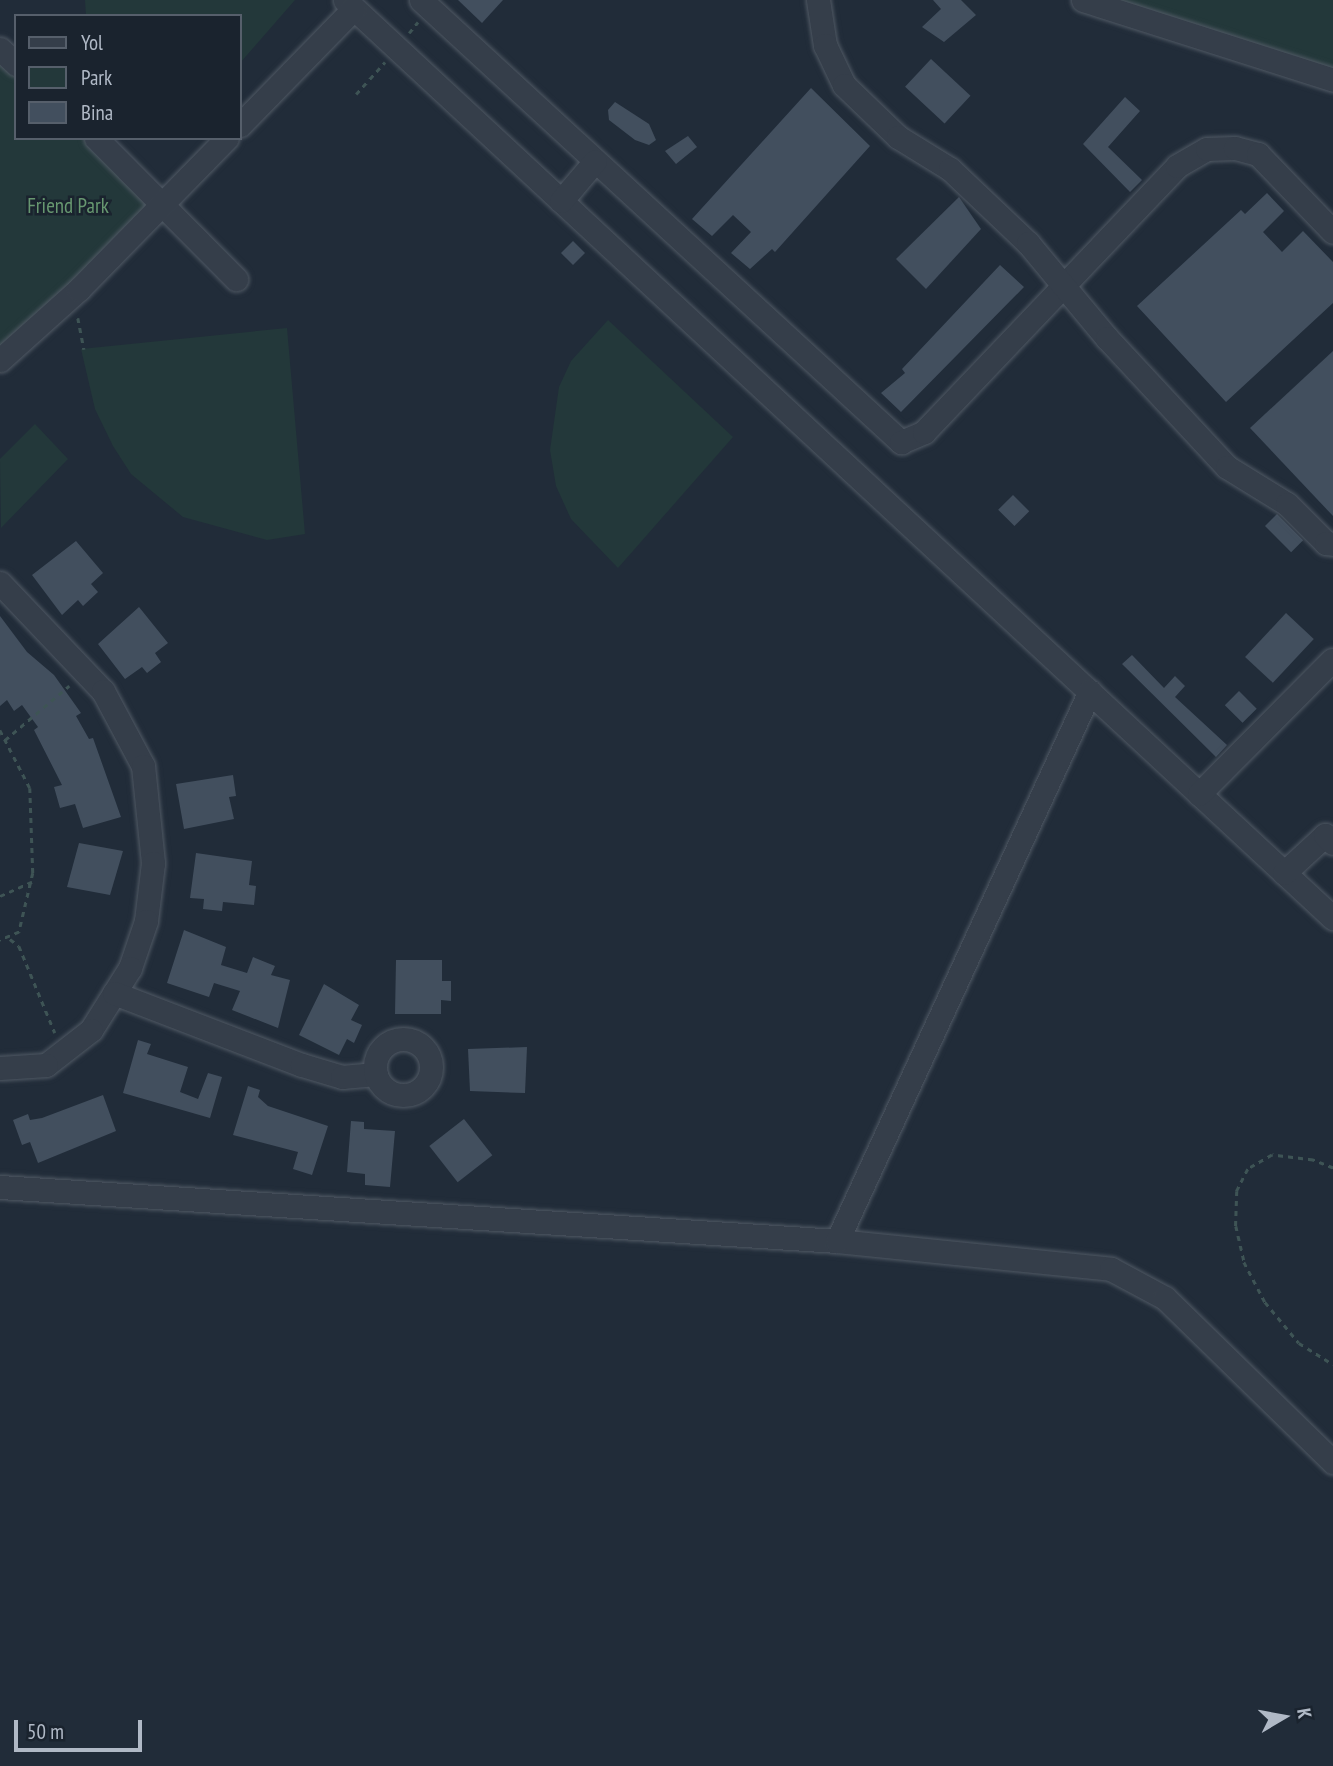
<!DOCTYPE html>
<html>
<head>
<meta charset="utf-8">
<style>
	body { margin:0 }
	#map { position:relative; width:1333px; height:1766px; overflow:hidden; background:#212c39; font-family:"PT Sans Narrow",sans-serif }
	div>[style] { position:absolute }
	.green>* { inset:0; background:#23383a }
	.building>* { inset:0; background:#424f5e; transform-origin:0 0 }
	.path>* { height:2.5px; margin-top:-1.25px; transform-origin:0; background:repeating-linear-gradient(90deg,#3e5455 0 5px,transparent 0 10px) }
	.roads { filter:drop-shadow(0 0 2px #505964) drop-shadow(0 0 2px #505964) }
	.minor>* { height:23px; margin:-11.5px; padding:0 11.5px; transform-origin:11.5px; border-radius:11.5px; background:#353e4a }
	.minor>.ring { margin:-11.5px; padding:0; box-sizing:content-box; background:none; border:23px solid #353e4a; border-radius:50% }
	span { translate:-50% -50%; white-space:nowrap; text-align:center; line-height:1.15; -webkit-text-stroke:5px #1a232e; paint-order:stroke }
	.park-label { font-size:21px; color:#679770 }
	.legend { position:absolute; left:14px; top:14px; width:228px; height:126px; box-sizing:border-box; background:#1a232e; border:2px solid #565f6b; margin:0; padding:9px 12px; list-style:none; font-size:21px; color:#b0b9c6 }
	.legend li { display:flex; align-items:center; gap:14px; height:35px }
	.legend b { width:35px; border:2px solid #565f6b }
	.north { position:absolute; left:1249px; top:1682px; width:70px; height:70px; -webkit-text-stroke:5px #1a232e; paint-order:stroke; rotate:80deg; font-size:19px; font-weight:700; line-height:28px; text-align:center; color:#b0b9c6 }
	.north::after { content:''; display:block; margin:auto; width:24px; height:32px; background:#b0b9c6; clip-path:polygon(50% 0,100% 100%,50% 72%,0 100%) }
	.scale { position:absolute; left:14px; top:1720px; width:128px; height:32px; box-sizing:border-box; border:4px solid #b0b9c6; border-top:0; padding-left:9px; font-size:21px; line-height:24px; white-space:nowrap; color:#b0b9c6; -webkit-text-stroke:5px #1a232e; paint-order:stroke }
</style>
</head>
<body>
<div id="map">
	<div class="green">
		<div style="clip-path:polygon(85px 0,295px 0,240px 63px,240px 16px,86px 16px)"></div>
		<div style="clip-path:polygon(1108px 0,1333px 0,1333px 71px)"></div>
		<div style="clip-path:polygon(0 49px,16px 64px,16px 138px,96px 138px,164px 202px,0 360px)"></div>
		<div style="clip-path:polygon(608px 320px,733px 437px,618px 568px,571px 519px,556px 486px,550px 450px,559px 387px,571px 361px)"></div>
		<div style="clip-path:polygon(287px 328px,305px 534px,267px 540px,183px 517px,131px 474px,113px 446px,95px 409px,81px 349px)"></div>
		<div style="clip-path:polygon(35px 424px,68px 459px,1px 528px,0 459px)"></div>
	</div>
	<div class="building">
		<div style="clip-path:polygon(458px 0,503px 0,482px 23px)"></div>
		<div style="clip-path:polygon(933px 0,961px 0,976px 15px,944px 42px,922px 27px,941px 9px)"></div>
		<div style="left:931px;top:59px;width:54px;height:38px;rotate:43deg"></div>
		<div style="clip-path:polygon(811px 88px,870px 146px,775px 252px,772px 249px,750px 269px,731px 253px,751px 232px,733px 215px,712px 236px,692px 219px)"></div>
		<div style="clip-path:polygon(1125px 97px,1140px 111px,1108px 147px,1142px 180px,1130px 192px,1083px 144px)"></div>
		<div style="clip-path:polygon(615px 102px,649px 124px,656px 140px,649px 145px,635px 140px,609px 120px,608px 110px)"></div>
		<div style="clip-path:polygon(688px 136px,697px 147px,676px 164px,665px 151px)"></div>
		<div style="clip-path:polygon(1267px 193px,1284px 211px,1263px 232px,1282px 252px,1303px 231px,1333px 262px,1333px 303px,1226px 402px,1137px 306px,1241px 210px,1245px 214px)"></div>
		<div style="clip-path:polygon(959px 197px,981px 229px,926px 289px,896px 259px)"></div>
		<div style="left:573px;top:241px;width:17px;height:17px;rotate:45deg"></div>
		<div style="clip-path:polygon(1000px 265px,1024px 287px,901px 412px,881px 393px,905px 373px,902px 369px)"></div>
		<div style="clip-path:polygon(1333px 351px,1333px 516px,1250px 428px)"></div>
		<div style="left:1013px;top:495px;width:23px;height:21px;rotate:45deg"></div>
		<div style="left:1277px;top:514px;width:37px;height:17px;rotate:45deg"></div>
		<div style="clip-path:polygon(76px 541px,103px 573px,91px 584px,98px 592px,83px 606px,78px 600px,62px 615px,32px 575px)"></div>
		<div style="clip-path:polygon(139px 607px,168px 643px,155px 653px,161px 662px,147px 673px,142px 667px,125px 679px,98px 644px)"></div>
		<div style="left:1286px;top:613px;width:38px;height:60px;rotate:43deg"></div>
		<div style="clip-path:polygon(0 616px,27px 652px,54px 675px,81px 713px,76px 716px,89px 739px,93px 738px,121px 817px,83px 828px,75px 804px,60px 808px,54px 787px,62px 785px,34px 730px,38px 727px,22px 705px,14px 711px,7px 700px,0 706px)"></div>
		<div style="clip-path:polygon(1132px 655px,1164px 688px,1175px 676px,1185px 686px,1175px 697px,1227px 745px,1216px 757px,1122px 664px)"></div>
		<div style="left:1239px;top:691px;width:25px;height:20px;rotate:45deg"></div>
		<div style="clip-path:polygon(233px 775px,236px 796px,229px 797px,234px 819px,184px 829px,176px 784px)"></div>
		<div style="clip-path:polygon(79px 843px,123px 851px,110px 895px,67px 887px)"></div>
		<div style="clip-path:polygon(196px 853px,252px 861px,249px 885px,256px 886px,254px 905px,223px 902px,222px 911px,203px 909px,204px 899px,190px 898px)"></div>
		<div style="clip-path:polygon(184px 930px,226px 947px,221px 965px,247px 973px,253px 957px,275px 966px,271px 975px,290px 980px,278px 1028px,232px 1010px,240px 991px,214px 983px,209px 997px,167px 983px)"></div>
		<div style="clip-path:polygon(396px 960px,442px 960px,442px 981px,451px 981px,451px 1001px,441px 1000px,441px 1014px,395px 1014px)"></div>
		<div style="clip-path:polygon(324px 984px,359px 1005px,351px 1020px,362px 1025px,354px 1043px,347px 1039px,339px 1055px,299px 1035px)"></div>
		<div style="clip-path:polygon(138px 1040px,151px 1044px,147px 1054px,188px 1067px,180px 1092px,198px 1099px,208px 1073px,222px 1077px,210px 1118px,123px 1093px)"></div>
		<div style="clip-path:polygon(527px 1047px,525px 1093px,470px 1091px,468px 1049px)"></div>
		<div style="clip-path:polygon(248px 1086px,260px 1090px,258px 1097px,268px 1106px,328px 1126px,312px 1175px,293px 1169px,298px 1152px,233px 1135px)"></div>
		<div style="clip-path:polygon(103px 1095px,116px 1131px,38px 1163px,30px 1142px,22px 1145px,13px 1120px,28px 1114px,30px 1120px,42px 1118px)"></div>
		<div style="left:464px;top:1119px;width:46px;height:44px;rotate:52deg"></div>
		<div style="clip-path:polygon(351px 1121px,364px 1122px,364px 1129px,395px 1131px,390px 1187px,365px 1185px,365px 1174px,347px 1172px)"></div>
	</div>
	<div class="path">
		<div style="left:409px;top:33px;width:14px;rotate:-51deg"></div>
		<div style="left:356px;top:94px;width:43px;rotate:-47.8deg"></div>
		<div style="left:78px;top:318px;width:32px;rotate:79deg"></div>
		<div style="left:0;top:730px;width:65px;rotate:62.7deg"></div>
		<div style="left:30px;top:788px;width:85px;rotate:88deg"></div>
		<div style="left:33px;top:873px;width:61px;rotate:103.3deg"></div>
		<div style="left:19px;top:932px;width:21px;rotate:157deg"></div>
		<div style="left:5px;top:740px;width:84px;rotate:-40.2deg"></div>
		<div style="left:0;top:896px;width:35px;rotate:-24deg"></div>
		<div style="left:10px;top:939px;width:11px;rotate:38deg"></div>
		<div style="left:19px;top:946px;width:94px;rotate:67.5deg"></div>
		<div style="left:1333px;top:1168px;width:22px;rotate:-158deg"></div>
		<div style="left:1313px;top:1160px;width:41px;rotate:-173deg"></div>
		<div style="left:1272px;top:1155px;width:28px;rotate:150deg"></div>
		<div style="left:1248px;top:1169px;width:25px;rotate:117deg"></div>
		<div style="left:1237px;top:1191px;width:35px;rotate:92deg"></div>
		<div style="left:1236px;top:1226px;width:37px;rotate:77deg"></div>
		<div style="left:1244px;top:1262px;width:45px;rotate:62.3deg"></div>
		<div style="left:1265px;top:1302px;width:53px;rotate:50.3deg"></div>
		<div style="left:1299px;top:1343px;width:40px;rotate:32deg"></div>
	</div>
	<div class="roads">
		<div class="minor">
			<div style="left:345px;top:0;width:1349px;rotate:42.9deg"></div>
			<div style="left:421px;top:0;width:653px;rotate:42.64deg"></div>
			<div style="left:901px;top:442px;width:25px;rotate:-23deg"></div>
			<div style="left:924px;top:432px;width:367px;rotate:-46.4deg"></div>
			<div style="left:1177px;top:166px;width:34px;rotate:-30deg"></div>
			<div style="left:1207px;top:149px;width:28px;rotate:-2deg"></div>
			<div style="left:1235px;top:148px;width:24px;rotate:15deg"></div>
			<div style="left:1258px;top:154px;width:108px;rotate:46.1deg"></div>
			<div style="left:818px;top:0;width:46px;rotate:81.2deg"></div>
			<div style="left:825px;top:45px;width:44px;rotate:64.6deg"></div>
			<div style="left:844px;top:85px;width:75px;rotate:43.9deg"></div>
			<div style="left:898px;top:137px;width:61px;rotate:31.6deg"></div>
			<div style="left:950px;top:169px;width:108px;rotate:43.5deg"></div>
			<div style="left:1028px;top:243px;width:124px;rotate:50.3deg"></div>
			<div style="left:1107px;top:338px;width:176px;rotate:47.1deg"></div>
			<div style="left:1227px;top:467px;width:70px;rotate:31.7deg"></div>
			<div style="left:1287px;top:504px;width:55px;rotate:45deg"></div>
			<div style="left:1326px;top:543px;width:7px;rotate:8deg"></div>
			<div style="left:1083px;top:0;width:262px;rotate:17.7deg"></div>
			<div style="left:0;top:49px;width:22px;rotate:43deg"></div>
			<div style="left:240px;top:125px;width:163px;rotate:-45.7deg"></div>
			<div style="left:96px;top:138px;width:199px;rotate:45.2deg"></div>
			<div style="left:561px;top:201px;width:52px;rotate:-49.6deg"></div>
			<div style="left:0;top:360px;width:106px;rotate:-41.9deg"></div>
			<div style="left:79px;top:289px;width:211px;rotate:-45.6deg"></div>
			<div style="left:0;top:583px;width:149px;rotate:46.4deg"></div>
			<div style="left:103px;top:691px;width:85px;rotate:61.9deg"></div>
			<div style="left:143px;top:766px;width:98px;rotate:84.1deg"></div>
			<div style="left:153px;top:863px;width:58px;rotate:96.9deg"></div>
			<div style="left:146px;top:921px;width:50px;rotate:108.8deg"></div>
			<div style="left:130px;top:968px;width:73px;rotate:122.2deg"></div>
			<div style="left:91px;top:1030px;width:57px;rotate:142.1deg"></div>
			<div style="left:46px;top:1065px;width:46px;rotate:176.3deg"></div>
			<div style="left:1199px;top:794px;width:189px;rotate:-45.2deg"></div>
			<div style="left:1284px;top:873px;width:56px;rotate:-42.8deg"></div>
			<div style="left:1325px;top:835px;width:11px;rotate:45deg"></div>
			<div style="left:114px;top:993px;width:201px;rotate:21deg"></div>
			<div style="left:302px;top:1065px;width:42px;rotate:16.7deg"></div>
			<div style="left:342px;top:1077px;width:34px;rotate:-5deg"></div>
			<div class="ring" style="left:375px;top:1039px;width:33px;height:33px"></div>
			<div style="left:0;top:1187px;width:839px;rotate:3.69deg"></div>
			<div style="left:837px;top:1241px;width:275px;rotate:5.8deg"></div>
			<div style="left:1111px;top:1269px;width:61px;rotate:28.2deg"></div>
			<div style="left:1165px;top:1298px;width:235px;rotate:44.3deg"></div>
			<div style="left:837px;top:1241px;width:605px;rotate:-65.3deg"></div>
		</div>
	</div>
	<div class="park-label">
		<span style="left:68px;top:206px">Friend Park</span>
	</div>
	<ul class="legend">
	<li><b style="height:9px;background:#353e4a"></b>Yol</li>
	<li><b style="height:19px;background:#23383a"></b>Park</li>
	<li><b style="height:19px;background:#424f5e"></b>Bina</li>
	</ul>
	<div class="north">K</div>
	<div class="scale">50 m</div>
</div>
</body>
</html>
